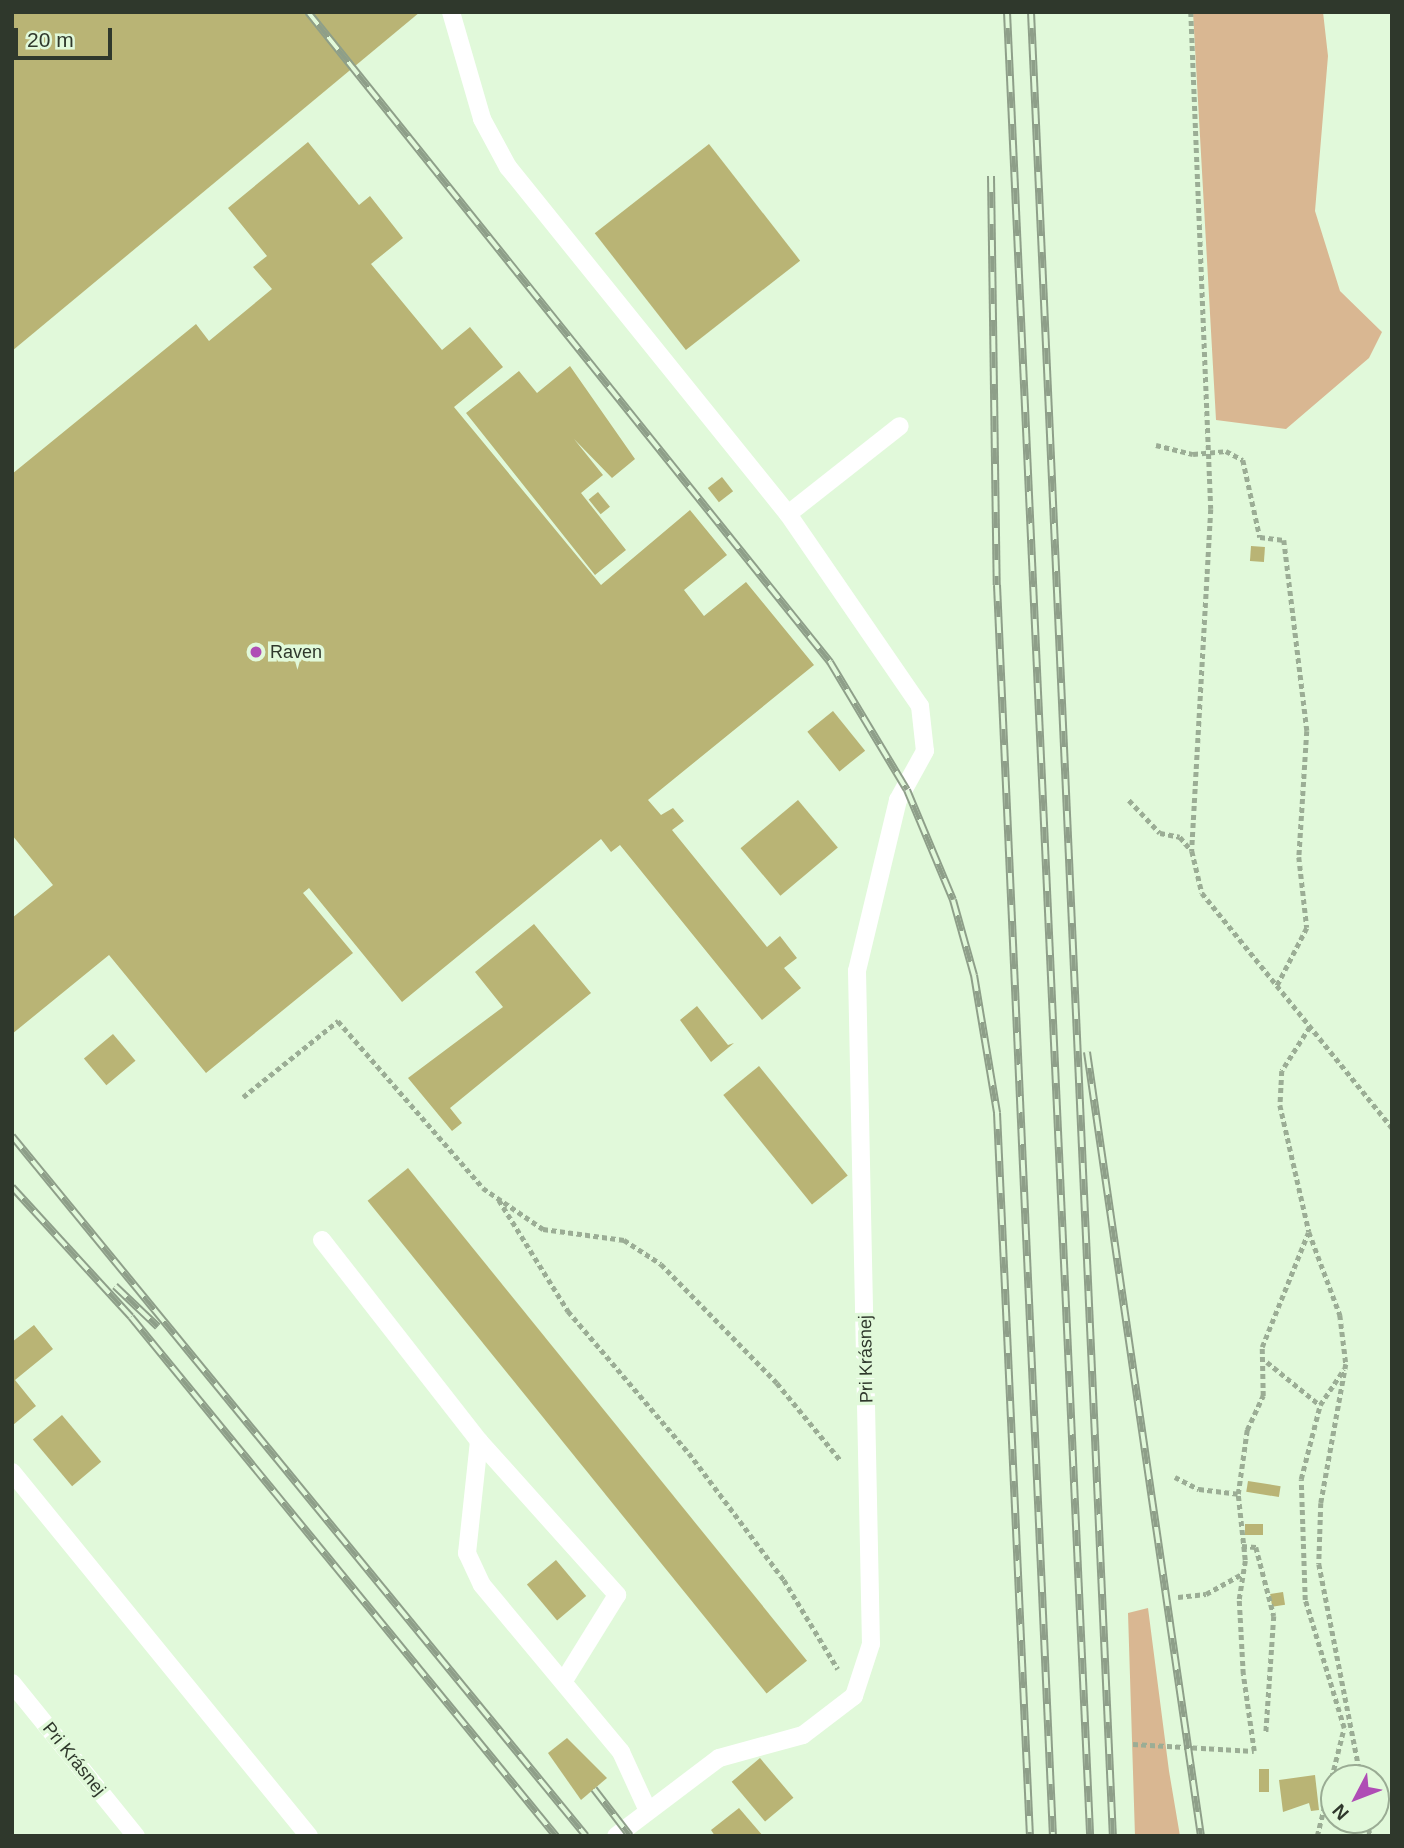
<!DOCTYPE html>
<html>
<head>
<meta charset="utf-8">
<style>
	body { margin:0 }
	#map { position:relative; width:1404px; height:1848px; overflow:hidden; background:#e1f9da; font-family:Arial,sans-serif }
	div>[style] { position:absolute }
	.green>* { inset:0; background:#d9b792 }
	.building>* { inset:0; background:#b9b475; transform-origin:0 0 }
	.path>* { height:4.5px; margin-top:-2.25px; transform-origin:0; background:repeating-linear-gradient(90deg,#9bad95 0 5px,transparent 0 8.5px) }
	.lane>* { height:18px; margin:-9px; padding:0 9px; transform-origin:9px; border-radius:9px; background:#fff }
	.rail>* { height:8px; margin-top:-4px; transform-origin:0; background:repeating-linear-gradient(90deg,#e1f9da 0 16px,#8e9f89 0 32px); box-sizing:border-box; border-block:2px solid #8e9f89 }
	.dots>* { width:19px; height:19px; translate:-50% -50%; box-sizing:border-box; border:4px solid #e1f9da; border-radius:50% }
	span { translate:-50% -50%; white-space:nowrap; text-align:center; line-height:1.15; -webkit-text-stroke:7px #e1f9da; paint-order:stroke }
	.poi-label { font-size:18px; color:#2f382c }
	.left { translate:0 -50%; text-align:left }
	.street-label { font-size:18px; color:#2f382c }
	.frame { position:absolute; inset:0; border:14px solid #2f382c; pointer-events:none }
	.north { position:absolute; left:1320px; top:1764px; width:70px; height:70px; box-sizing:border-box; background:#e1f9da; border:2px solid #9aac94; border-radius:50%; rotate:228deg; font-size:19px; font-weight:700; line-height:28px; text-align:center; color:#2f382c }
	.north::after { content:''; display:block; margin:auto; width:24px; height:32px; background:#af4db5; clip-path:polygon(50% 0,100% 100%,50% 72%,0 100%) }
	.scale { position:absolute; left:14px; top:28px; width:98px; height:32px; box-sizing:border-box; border:4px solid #2f382c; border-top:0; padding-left:9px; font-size:21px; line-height:24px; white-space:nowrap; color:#2f382c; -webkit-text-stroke:5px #e1f9da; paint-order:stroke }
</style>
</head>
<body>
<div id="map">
	<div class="green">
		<div style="clip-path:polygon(1193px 12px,1323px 12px,1328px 56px,1315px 211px,1340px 291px,1382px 332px,1369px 358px,1286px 429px,1216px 420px)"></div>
		<div style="clip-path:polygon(1148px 1608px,1169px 1771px,1180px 1836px,1135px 1836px,1128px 1613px)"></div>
	</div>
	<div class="building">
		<div style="clip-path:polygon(12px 12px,420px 12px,12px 351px)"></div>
		<div style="clip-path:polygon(308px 142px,359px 205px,370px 196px,403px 238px,371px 264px,442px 350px,470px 327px,503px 367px,454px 407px,601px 585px,690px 510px,727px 555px,684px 590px,704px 616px,746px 582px,814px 665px,648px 800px,661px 815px,673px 808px,684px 821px,672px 830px,767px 947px,780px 936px,797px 958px,784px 968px,801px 988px,762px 1020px,620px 845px,611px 852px,601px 839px,402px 1002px,309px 888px,303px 893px,353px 953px,206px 1073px,109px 955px,12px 1034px,12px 918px,53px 885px,12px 835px,12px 474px,196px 324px,209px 341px,272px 289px,253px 267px,267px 256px,228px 208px)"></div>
		<div style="left:709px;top:144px;width:148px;height:145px;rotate:52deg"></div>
		<div style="clip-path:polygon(570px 366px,635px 459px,612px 478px,574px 439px,603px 475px,581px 493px,626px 550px,595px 575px,466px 413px,519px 371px,537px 393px)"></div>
		<div style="left:722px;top:477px;width:18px;height:18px;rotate:52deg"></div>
		<div style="left:598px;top:492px;width:19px;height:12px;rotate:51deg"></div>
		<div style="left:1251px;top:546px;width:14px;height:15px;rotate:4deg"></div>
		<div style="left:833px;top:711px;width:51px;height:33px;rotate:51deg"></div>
		<div style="left:798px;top:800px;width:62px;height:75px;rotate:50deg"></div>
		<div style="clip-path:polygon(534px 924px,591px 993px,450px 1108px,462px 1123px,452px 1131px,408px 1078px,503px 1007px,475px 972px)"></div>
		<div style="clip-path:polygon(697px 1006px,728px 1045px,734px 1043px,711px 1062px,680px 1020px)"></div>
		<div style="left:113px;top:1034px;width:35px;height:38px;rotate:50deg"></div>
		<div style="left:759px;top:1066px;width:141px;height:46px;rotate:51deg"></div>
		<div style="left:408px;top:1168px;width:634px;height:52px;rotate:51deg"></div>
		<div style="clip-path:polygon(34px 1325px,53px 1349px,15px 1380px,36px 1406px,13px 1425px,12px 1342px)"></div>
		<div style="left:62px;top:1415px;width:61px;height:38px;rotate:50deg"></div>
		<div style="left:1248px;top:1481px;width:33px;height:11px;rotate:9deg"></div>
		<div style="left:1263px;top:1524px;width:11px;height:18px;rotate:90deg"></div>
		<div style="left:556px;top:1560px;width:47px;height:38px;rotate:50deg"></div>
		<div style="left:1283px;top:1592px;width:13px;height:13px;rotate:81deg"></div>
		<div style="clip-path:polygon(567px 1738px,607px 1778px,581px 1800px,548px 1753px)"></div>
		<div style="left:760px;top:1758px;width:52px;height:37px;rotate:50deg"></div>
		<div style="left:1259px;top:1769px;width:10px;height:23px"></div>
		<div style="clip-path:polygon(1315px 1775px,1319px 1810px,1311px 1811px,1309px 1803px,1283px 1812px,1279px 1780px)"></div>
		<div style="clip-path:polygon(739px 1808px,763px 1836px,715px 1836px,711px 1830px)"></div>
	</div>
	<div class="path">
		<div style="left:1191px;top:12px;width:497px;rotate:87.7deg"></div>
		<div style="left:1211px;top:509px;width:343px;rotate:93.2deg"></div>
		<div style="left:1192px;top:851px;width:43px;rotate:76.6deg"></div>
		<div style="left:1202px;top:893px;width:302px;rotate:51deg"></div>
		<div style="left:1156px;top:445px;width:38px;rotate:14deg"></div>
		<div style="left:1193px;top:454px;width:33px;rotate:-5deg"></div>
		<div style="left:1226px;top:451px;width:19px;rotate:28deg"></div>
		<div style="left:1243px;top:460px;width:79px;rotate:77.6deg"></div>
		<div style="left:1260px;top:537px;width:24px;rotate:7deg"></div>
		<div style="left:1284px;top:540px;width:192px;rotate:83.1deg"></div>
		<div style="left:1307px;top:731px;width:126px;rotate:93.6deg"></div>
		<div style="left:1299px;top:857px;width:71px;rotate:83.6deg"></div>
		<div style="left:1307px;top:928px;width:65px;rotate:117.3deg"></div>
		<div style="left:1129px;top:800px;width:45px;rotate:46.8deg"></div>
		<div style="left:1160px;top:833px;width:20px;rotate:11deg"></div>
		<div style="left:1180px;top:837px;width:17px;rotate:50deg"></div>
		<div style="left:1310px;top:1027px;width:52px;rotate:122.5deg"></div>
		<div style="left:1282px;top:1071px;width:34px;rotate:93deg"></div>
		<div style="left:1280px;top:1105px;width:130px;rotate:77.1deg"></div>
		<div style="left:1309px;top:1232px;width:89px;rotate:69.5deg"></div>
		<div style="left:1340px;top:1315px;width:49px;rotate:83deg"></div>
		<div style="left:1346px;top:1364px;width:141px;rotate:100.2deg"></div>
		<div style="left:1321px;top:1503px;width:61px;rotate:91.9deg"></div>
		<div style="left:1319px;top:1564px;width:218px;rotate:78.9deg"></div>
		<div style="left:243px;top:1097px;width:122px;rotate:-38.7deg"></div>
		<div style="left:338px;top:1021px;width:221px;rotate:49deg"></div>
		<div style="left:483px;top:1188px;width:73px;rotate:34.3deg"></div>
		<div style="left:543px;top:1229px;width:82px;rotate:7.7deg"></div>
		<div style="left:624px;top:1240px;width:44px;rotate:33deg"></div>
		<div style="left:661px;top:1264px;width:166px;rotate:45.7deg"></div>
		<div style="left:777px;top:1383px;width:101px;rotate:50.6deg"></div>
		<div style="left:499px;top:1200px;width:131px;rotate:58.1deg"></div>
		<div style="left:568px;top:1311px;width:187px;rotate:49.6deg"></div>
		<div style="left:689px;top:1453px;width:159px;rotate:53.2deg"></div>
		<div style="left:784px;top:1580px;width:104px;rotate:58.8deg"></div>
		<div style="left:1267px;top:1362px;width:68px;rotate:39.1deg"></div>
		<div style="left:1175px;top:1477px;width:27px;rotate:27deg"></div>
		<div style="left:1199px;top:1489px;width:39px;rotate:7deg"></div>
		<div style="left:1242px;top:1546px;width:14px;rotate:4deg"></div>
		<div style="left:1256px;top:1547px;width:71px;rotate:75.4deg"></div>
		<div style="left:1274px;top:1616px;width:116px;rotate:93.9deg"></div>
		<div style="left:1178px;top:1597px;width:28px;rotate:-6deg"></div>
		<div style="left:1206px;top:1594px;width:41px;rotate:-29.1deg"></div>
		<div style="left:1133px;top:1744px;width:121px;rotate:3.3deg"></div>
		<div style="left:1254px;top:1751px;width:78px;rotate:-98.1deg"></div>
		<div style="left:1243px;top:1674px;width:75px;rotate:-93.1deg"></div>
		<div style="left:1239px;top:1599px;width:39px;rotate:-81deg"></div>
		<div style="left:1245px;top:1560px;width:66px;rotate:-96.1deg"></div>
		<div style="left:1238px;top:1494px;width:65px;rotate:-82deg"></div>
		<div style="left:1247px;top:1430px;width:38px;rotate:-65deg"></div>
		<div style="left:1263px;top:1396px;width:49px;rotate:-91.2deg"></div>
		<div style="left:1262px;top:1347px;width:123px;rotate:-68deg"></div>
		<div style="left:1368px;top:1820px;width:16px;rotate:83deg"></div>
		<div style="left:1317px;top:1836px;width:111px;rotate:-76deg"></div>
		<div style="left:1344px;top:1728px;width:134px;rotate:-106.9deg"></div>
		<div style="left:1305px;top:1600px;width:121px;rotate:-91.9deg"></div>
		<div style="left:1301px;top:1479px;width:76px;rotate:-75.6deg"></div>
		<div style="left:1320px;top:1405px;width:43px;rotate:-56.3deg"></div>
	</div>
	<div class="lane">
		<div style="left:451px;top:12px;width:111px;rotate:73.8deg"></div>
		<div style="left:482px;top:119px;width:55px;rotate:61.6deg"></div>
		<div style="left:508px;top:167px;width:446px;rotate:51.1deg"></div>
		<div style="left:788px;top:514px;width:233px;rotate:55.5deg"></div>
		<div style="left:920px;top:706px;width:45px;rotate:83.7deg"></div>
		<div style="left:925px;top:751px;width:56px;rotate:118.9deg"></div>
		<div style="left:898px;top:800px;width:176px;rotate:103.5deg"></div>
		<div style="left:857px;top:971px;width:673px;rotate:88.81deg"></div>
		<div style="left:871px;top:1644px;width:55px;rotate:108.1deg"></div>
		<div style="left:854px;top:1696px;width:64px;rotate:142.6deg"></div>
		<div style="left:803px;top:1735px;width:87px;rotate:164.7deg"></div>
		<div style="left:719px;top:1758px;width:129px;rotate:142.9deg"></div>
		<div style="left:788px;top:514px;width:142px;rotate:-38.2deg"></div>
		<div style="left:322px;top:1240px;width:255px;rotate:52deg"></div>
		<div style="left:479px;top:1441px;width:113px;rotate:96.1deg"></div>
		<div style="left:467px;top:1553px;width:35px;rotate:65deg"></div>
		<div style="left:482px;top:1585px;width:217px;rotate:50.2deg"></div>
		<div style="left:621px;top:1752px;width:65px;rotate:65.4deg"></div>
		<div style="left:479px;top:1441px;width:207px;rotate:48.1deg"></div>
		<div style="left:617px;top:1595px;width:102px;rotate:121.8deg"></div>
		<div style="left:12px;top:1472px;width:470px;rotate:50.8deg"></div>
		<div style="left:12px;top:1683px;width:197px;rotate:51deg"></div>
	</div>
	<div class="rail">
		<div style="left:308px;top:12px;width:834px;rotate:51.23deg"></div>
		<div style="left:830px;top:662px;width:149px;rotate:59deg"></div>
		<div style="left:907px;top:790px;width:119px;rotate:67.3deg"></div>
		<div style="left:953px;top:900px;width:78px;rotate:74.4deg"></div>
		<div style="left:974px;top:975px;width:140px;rotate:80.5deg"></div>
		<div style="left:997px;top:1113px;width:724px;rotate:87.39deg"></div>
		<div style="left:1007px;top:12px;width:1826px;rotate:87.39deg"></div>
		<div style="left:1031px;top:12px;width:1826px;rotate:87.43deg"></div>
		<div style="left:991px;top:176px;width:409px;rotate:89.2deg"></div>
		<div style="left:997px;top:585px;width:1252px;rotate:87.44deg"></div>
		<div style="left:1087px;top:1052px;width:792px;rotate:81.73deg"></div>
		<div style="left:12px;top:1136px;width:905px;rotate:50.65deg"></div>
		<div style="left:12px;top:1187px;width:176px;rotate:47.5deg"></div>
		<div style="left:131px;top:1317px;width:671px;rotate:50.69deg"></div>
		<div style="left:115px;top:1286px;width:59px;rotate:43.6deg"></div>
		<div style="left:594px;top:1789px;width:59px;rotate:52.5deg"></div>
	</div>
	<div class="dots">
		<div style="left:256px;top:652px;background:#af4db5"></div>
	</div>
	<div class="poi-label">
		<span class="left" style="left:270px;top:652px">Raven</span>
	</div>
	<div class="street-label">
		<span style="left:866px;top:1359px;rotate:-91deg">Pri Krásnej</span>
		<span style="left:74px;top:1759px;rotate:51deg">Pri Krásnej</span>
	</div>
	<div class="frame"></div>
	<div class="north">N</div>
	<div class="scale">20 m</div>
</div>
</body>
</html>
